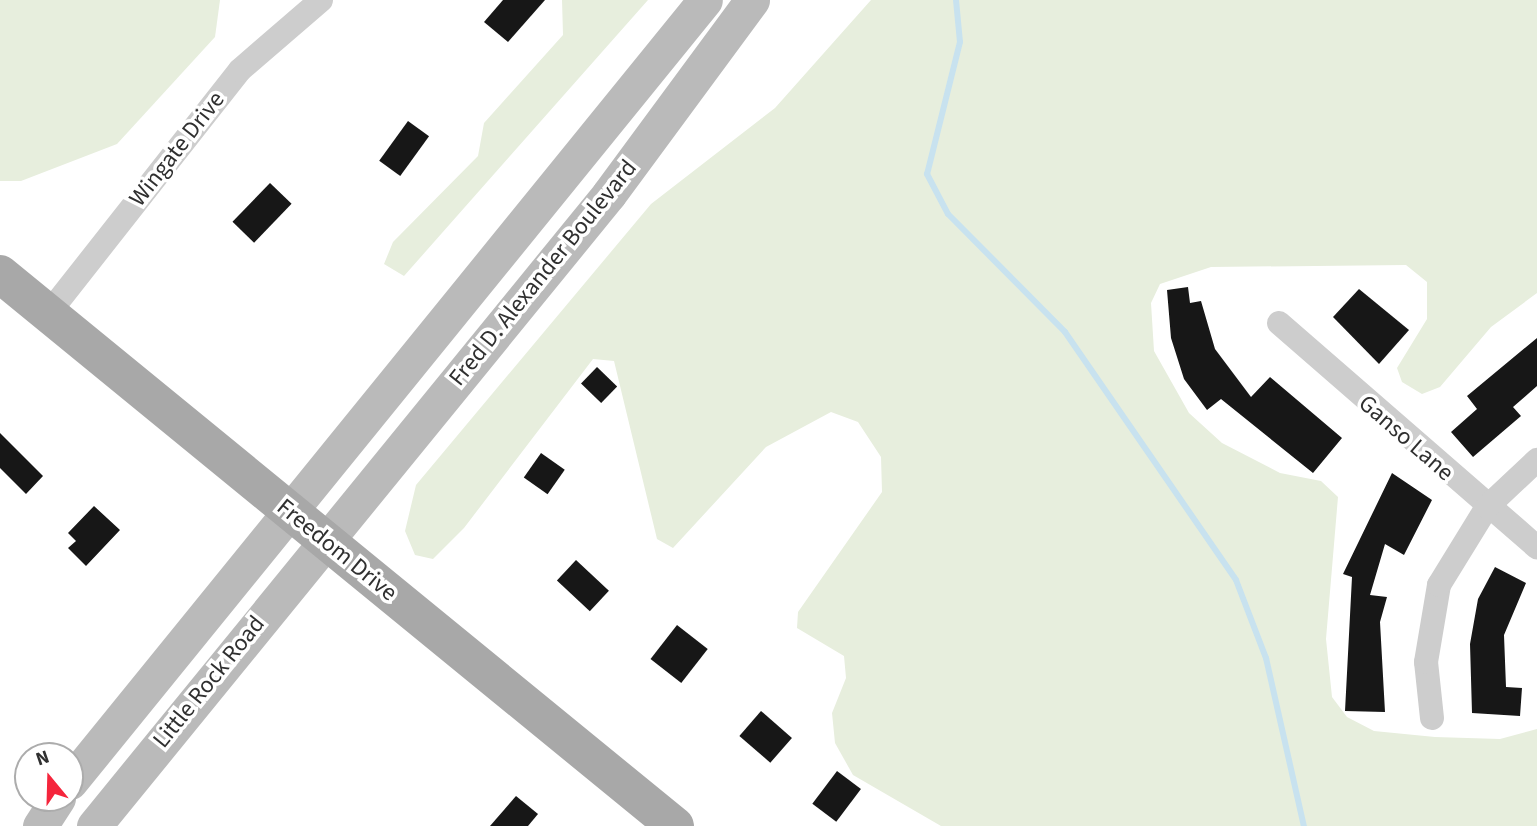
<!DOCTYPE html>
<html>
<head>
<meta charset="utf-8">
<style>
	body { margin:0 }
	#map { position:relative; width:1537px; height:826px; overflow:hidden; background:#fff; font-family:"Source Sans 3",sans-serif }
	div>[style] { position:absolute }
	.green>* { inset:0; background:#e7eedd }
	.stream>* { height:6px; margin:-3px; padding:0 3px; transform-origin:3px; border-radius:3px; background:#c8e2ef }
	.building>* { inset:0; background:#171717; transform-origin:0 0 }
	.street>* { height:24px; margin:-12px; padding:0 12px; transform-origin:12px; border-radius:12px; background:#cdcdcd }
	.secondary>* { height:35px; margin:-17.5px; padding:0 17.5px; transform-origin:17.5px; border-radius:17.5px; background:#bababa }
	.primary>* { height:38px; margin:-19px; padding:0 19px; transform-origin:19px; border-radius:19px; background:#a8a8a8 }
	span { translate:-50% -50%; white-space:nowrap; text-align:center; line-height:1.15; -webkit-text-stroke:7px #fff; paint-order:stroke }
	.street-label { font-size:24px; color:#303030 }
	.north { position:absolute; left:14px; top:742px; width:70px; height:70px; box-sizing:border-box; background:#fff; border:2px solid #acacac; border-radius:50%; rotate:341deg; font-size:19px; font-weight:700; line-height:28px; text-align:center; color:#303030 }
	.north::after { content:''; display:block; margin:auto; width:24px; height:32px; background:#f5253c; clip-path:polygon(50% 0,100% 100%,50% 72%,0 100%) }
</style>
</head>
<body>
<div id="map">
	<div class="green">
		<div style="clip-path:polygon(0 0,220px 0,215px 37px,117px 144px,21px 181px,0 181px)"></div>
		<div style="clip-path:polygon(562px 0,648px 0,404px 276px,384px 264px,393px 242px,478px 156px,484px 123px,563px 35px)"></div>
		<div style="clip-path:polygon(871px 0,1537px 0,1537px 293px,1491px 327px,1440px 387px,1422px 394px,1402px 382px,1397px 368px,1427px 319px,1427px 282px,1406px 265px,1211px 267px,1160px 284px,1151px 303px,1154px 351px,1189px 413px,1222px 443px,1280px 473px,1321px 481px,1338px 497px,1326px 639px,1332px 697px,1347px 717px,1374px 731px,1435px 737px,1500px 739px,1537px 729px,1537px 826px,941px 826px,853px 775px,835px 743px,832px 713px,846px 678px,844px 656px,797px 628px,798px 612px,882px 492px,881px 457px,858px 422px,831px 412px,766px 447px,673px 548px,657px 539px,614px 361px,593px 359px,464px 528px,433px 559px,415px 555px,405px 531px,416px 485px,651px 204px,775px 108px)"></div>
	</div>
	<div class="stream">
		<div style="left:956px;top:0;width:42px;rotate:84.6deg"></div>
		<div style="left:960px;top:42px;width:136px;rotate:104deg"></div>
		<div style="left:927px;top:174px;width:45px;rotate:62.3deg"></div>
		<div style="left:948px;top:214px;width:166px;rotate:45.2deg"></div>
		<div style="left:1065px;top:332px;width:301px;rotate:55.4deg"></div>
		<div style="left:1236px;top:580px;width:84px;rotate:69deg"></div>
		<div style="left:1266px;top:658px;width:172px;rotate:77.3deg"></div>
	</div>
	<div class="building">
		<div style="clip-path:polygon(503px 0,545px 0,508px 42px,484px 22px)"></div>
		<div style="left:408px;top:121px;width:26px;height:49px;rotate:36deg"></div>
		<div style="left:270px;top:183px;width:30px;height:54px;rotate:44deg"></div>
		<div style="clip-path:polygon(1188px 287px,1190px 303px,1201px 301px,1215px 349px,1251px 397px,1270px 377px,1342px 438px,1313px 473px,1221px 399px,1207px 410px,1184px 379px,1171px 338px,1167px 290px)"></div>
		<div style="clip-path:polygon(1359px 289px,1409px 330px,1379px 364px,1333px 317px)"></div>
		<div style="clip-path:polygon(1537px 338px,1537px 386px,1513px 407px,1521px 416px,1473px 457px,1451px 432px,1477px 409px,1467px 396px)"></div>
		<div style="left:597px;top:367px;width:28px;height:23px;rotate:44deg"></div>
		<div style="clip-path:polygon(0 433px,43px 476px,26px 494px,0 468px)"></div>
		<div style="left:541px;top:453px;width:29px;height:30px;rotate:35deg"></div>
		<div style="clip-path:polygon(1392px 473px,1432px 500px,1404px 555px,1385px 544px,1370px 595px,1387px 597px,1380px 622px,1385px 712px,1345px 711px,1352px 577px,1343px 574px)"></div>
		<div style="clip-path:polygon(94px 506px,120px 530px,86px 566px,68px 548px,76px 541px,68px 533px)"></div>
		<div style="left:576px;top:560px;width:45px;height:28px;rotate:43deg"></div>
		<div style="clip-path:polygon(1495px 567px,1526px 583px,1504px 635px,1506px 687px,1522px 688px,1520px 716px,1472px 713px,1470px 644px,1478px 599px)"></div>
		<div style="left:677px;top:625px;width:39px;height:43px;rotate:38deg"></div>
		<div style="left:761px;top:711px;width:41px;height:33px;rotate:41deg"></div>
		<div style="left:837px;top:771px;width:30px;height:41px;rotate:37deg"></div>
		<div style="clip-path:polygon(516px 796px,538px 814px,528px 826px,490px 826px)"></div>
	</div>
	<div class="street">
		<div style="left:48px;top:314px;width:310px;rotate:-51.8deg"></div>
		<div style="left:240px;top:70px;width:107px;rotate:-40.8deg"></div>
		<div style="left:1279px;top:323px;width:342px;rotate:41deg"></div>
		<div style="left:1432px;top:718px;width:56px;rotate:-96.1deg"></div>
		<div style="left:1426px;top:662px;width:78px;rotate:-80.4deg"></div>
		<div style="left:1439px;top:585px;width:92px;rotate:-58.4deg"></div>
		<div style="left:1487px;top:507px;width:69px;rotate:-43.2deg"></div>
	</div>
	<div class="secondary">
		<div style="left:70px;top:782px;width:1007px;rotate:-50.92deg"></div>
		<div style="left:40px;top:826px;width:33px;rotate:-57deg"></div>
		<div style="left:94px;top:826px;width:815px;rotate:-50.82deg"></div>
		<div style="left:609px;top:194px;width:241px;rotate:-53.6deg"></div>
	</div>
	<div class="primary">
		<div style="left:0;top:274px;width:872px;rotate:39.28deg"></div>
	</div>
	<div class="street-label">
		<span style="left:177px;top:149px;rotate:-52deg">Wingate Drive</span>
		<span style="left:543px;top:273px;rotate:-51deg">Fred D. Alexander Boulevard</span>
		<span style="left:1406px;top:438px;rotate:41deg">Ganso Lane</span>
		<span style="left:337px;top:550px;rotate:39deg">Freedom Drive</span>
		<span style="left:209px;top:682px;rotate:-51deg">Little Rock Road</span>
	</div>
	<div class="north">N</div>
</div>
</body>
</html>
